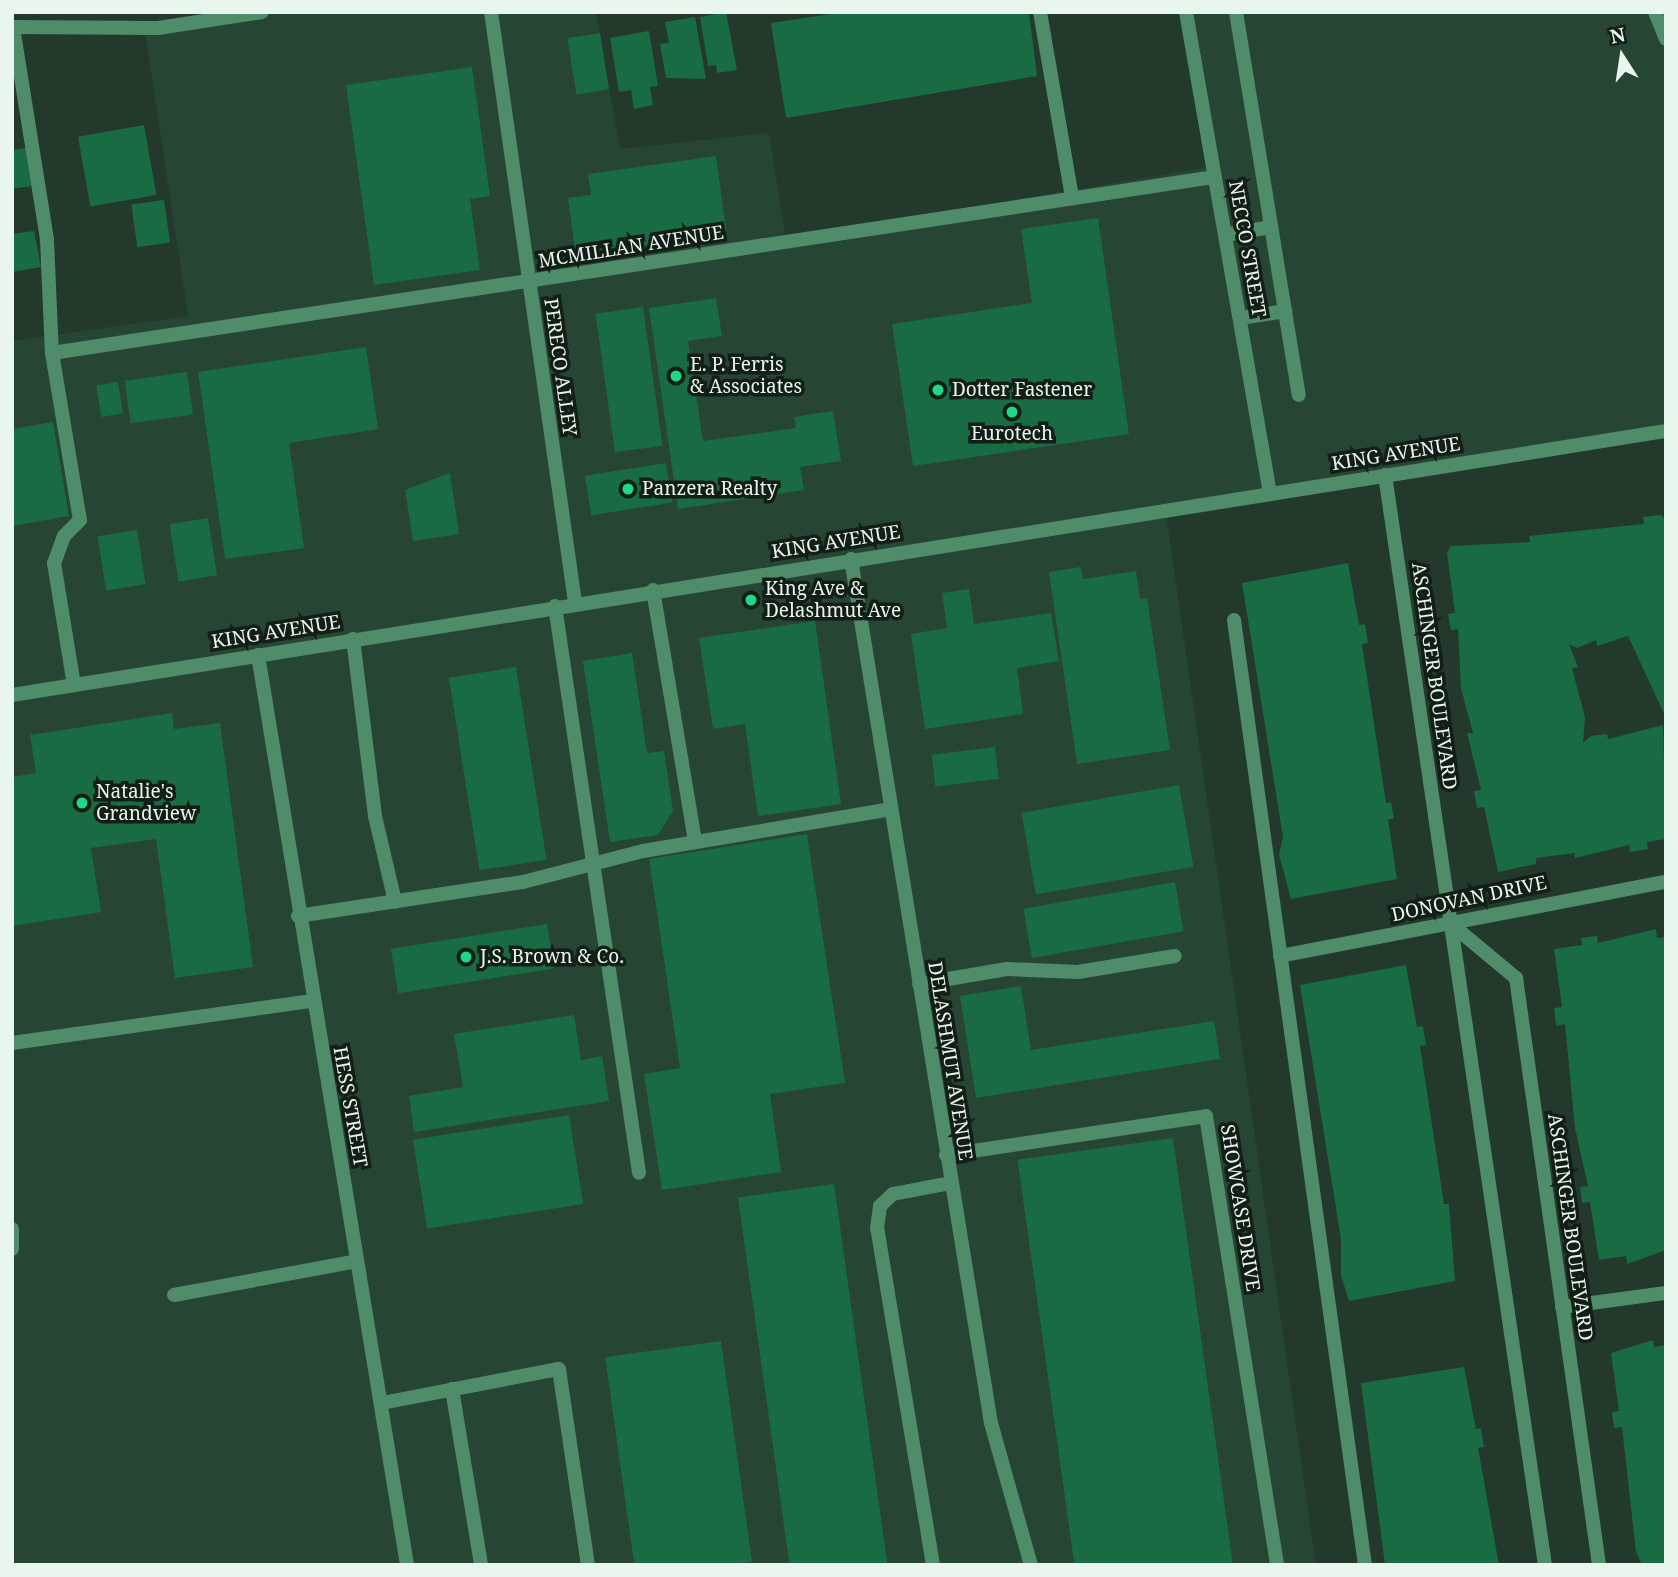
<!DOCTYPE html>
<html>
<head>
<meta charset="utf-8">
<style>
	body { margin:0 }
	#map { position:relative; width:1678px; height:1577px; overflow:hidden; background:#22392b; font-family:"Noto Serif",serif }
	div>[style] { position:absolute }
	.built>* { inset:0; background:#264533 }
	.building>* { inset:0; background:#196b43; transform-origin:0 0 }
	.service>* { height:14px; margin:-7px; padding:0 7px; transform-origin:7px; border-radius:7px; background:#4f8c69 }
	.minor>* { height:14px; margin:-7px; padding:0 7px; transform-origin:7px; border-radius:7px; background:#4f8c69 }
	.tertiary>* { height:14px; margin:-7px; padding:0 7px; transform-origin:7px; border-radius:7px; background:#4f8c69 }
	.dots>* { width:19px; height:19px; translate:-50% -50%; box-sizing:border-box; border:4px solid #131e17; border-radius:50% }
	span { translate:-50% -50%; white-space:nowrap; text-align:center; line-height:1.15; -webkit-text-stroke:7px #131e17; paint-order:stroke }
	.street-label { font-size:19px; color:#e8f6ed }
	.poi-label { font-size:19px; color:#e8f6ed }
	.left { translate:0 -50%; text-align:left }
	.frame { position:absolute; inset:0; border:14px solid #e8f6ed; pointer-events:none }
	.north { position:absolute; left:1587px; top:21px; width:70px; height:70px; -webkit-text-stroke:5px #131e17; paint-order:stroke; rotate:348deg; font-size:19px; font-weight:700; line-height:28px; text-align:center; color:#e8f6ed }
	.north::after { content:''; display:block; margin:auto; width:24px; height:32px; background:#e8f6ed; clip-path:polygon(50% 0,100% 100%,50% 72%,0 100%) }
</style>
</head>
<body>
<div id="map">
	<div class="built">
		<div style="clip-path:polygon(282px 12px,596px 12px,620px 149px,769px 133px,786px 239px,1214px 166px,1189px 12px,1666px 12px,1666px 433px,1165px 506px,1316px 1565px,12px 1565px,12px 341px,188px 316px,145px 32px)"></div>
	</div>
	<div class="building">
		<div style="clip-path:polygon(726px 12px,737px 70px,717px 73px,716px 65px,708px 66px,700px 17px)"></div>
		<div style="clip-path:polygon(844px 12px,1029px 12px,1037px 76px,786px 118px,771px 23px)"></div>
		<div style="clip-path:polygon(695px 17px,706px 79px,666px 78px,660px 44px,669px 43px,665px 22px)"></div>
		<div style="clip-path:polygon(649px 31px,658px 86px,650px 87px,653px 105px,634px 109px,631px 90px,619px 92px,610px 38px)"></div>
		<div style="left:600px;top:33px;width:57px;height:33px;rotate:81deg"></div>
		<div style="clip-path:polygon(472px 67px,490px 196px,470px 199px,480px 270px,374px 285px,346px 85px)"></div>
		<div style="left:144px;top:125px;width:71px;height:67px;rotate:80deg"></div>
		<div style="clip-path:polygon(26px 148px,31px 186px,12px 189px,12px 150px)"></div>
		<div style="clip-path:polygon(716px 156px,727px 237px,576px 257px,568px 198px,591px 195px,588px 174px)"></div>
		<div style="left:164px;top:200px;width:43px;height:33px;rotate:82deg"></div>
		<div style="clip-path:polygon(1098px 218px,1129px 434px,913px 466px,892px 324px,1032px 303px,1021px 229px)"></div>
		<div style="clip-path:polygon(34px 231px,41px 267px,12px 272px,12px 234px)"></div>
		<div style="clip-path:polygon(716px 298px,722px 336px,688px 341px,703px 441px,796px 428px,794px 417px,833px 411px,841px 461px,800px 467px,804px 490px,678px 509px,649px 308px)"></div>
		<div style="left:643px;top:307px;width:140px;height:48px;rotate:82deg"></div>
		<div style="clip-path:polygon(366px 347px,378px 429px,289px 443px,304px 548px,225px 559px,198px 372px)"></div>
		<div style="left:187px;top:372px;width:43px;height:63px;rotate:82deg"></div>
		<div style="left:118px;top:382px;width:32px;height:22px;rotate:81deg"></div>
		<div style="clip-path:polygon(53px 422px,69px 516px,12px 526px,12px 429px)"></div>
		<div style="left:666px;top:463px;width:40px;height:82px;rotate:81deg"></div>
		<div style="clip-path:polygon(450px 473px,459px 534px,413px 541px,405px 490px)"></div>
		<div style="clip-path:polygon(1661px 515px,1666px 521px,1666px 718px,1628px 636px,1597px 646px,1596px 640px,1577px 648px,1569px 644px,1578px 667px,1572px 668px,1585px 717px,1583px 743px,1591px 736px,1607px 734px,1608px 739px,1663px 725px,1666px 839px,1647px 842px,1648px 849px,1630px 852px,1629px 845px,1575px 858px,1575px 853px,1536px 858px,1536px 864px,1498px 872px,1484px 807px,1477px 808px,1474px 791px,1481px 790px,1467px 733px,1473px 733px,1461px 688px,1458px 629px,1451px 630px,1448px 614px,1455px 613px,1447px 553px,1451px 546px,1530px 542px,1529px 536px,1644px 524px,1643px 517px)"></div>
		<div style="left:208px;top:518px;width:58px;height:39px;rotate:81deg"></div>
		<div style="left:137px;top:530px;width:55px;height:40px;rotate:81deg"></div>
		<div style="clip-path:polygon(1348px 563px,1359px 625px,1365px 624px,1368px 643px,1362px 644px,1386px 803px,1391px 802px,1394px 819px,1388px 819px,1397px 879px,1291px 899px,1279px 855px,1283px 837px,1242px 583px)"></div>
		<div style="clip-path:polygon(1081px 567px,1083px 579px,1136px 571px,1140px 599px,1147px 598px,1170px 750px,1077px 764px,1049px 572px)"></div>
		<div style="clip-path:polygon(969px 589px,974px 624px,1051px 613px,1059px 661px,1017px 668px,1023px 714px,925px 729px,911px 634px,947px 628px,942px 593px)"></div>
		<div style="clip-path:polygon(815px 621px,841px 804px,758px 816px,745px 724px,713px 729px,699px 638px)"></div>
		<div style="clip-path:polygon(632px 653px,647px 753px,664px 751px,673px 811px,658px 835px,610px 842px,583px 661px)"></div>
		<div style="left:516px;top:667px;width:195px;height:68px;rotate:81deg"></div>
		<div style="clip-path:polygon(172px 713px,174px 729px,220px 723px,253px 967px,175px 978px,156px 839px,91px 848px,101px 912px,12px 926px,12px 777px,36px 773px,30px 735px)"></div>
		<div style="left:995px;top:747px;width:32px;height:64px;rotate:83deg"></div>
		<div style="left:1179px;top:785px;width:83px;height:160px;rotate:80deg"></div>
		<div style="clip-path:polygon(807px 834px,845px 1083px,770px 1094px,781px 1172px,662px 1190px,644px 1074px,680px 1068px,649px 859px)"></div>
		<div style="left:1175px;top:882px;width:50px;height:154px;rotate:80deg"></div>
		<div style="left:547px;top:924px;width:45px;height:158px;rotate:81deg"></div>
		<div style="clip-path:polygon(1656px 929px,1657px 938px,1666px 937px,1666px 1250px,1627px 1264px,1626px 1256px,1599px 1260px,1590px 1202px,1582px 1203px,1580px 1187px,1588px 1186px,1575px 1128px,1565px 1024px,1556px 1026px,1554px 1008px,1562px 1007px,1554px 949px,1582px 945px,1581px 938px,1597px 936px,1598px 943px)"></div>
		<div style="clip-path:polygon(1406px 965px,1417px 1027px,1423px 1026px,1426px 1045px,1420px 1046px,1444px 1204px,1449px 1204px,1455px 1281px,1349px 1301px,1341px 1276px,1341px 1239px,1300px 985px)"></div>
		<div style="clip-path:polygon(1021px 986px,1031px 1050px,1214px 1021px,1220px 1059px,976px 1098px,960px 996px)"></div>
		<div style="clip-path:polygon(574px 1015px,581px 1060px,602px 1056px,609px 1101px,414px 1132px,409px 1096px,463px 1087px,454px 1034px)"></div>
		<div style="left:569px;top:1115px;width:90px;height:158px;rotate:81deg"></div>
		<div style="left:1173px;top:1138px;width:431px;height:157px;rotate:82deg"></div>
		<div style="left:834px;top:1184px;width:385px;height:97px;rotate:82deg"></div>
		<div style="clip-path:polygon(1653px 1340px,1654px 1347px,1666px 1345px,1666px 1565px,1642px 1565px,1636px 1552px,1622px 1427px,1614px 1428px,1612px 1412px,1619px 1411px,1611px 1353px)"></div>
		<div style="left:721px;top:1341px;width:223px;height:117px;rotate:82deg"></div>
		<div style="clip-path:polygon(1464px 1367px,1476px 1429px,1481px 1428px,1484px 1447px,1478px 1448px,1499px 1565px,1385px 1565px,1361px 1383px)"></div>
	</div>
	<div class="service">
		<div style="left:491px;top:12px;width:596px;rotate:81.9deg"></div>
		<div style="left:1040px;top:12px;width:189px;rotate:80.2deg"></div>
		<div style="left:1236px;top:12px;width:388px;rotate:80.7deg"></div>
		<div style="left:1655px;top:12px;width:29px;rotate:68deg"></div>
		<div style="left:13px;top:27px;width:216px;rotate:80.9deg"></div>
		<div style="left:47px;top:240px;width:113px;rotate:87.5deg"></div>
		<div style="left:52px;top:353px;width:169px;rotate:80.5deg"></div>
		<div style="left:80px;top:520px;width:23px;rotate:135deg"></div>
		<div style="left:64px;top:536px;width:29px;rotate:110deg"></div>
		<div style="left:54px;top:563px;width:124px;rotate:80.7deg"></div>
		<div style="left:1225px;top:235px;width:47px;rotate:-9.9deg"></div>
		<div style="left:1240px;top:318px;width:46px;rotate:-8.8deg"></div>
		<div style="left:52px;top:353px;width:1176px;rotate:-8.61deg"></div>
		<div style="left:1385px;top:475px;width:1102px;rotate:81.65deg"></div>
		<div style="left:851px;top:559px;width:875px;rotate:80.8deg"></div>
		<div style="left:991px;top:1423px;width:148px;rotate:74.3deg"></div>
		<div style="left:653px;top:590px;width:255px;rotate:80.5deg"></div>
		<div style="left:555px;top:606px;width:573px;rotate:81.57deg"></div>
		<div style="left:1234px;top:620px;width:954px;rotate:82.11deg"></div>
		<div style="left:353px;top:639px;width:178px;rotate:82.9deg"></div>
		<div style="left:375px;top:816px;width:88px;rotate:76.9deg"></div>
		<div style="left:298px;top:916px;width:228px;rotate:-8.6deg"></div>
		<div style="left:523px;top:882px;width:124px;rotate:-14.5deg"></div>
		<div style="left:643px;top:851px;width:252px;rotate:-9.6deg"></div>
		<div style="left:1451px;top:924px;width:85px;rotate:39.7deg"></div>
		<div style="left:1516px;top:978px;width:593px;rotate:81.95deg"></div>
		<div style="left:1280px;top:956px;width:393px;rotate:-10.9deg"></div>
		<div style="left:919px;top:984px;width:89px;rotate:-9.7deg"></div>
		<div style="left:1007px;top:969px;width:71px;rotate:2.4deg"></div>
		<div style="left:1078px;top:972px;width:98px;rotate:-9.4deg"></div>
		<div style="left:12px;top:1043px;width:303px;rotate:-8deg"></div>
		<div style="left:946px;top:1155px;width:263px;rotate:-8.5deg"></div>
		<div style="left:1206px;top:1116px;width:455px;rotate:81deg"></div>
		<div style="left:12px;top:1229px;width:20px;rotate:90deg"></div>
		<div style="left:174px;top:1295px;width:186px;rotate:-10.5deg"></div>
		<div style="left:1562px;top:1307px;width:105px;rotate:-7.7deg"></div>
		<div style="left:452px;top:1389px;width:178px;rotate:80.6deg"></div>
		<div style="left:382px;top:1403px;width:180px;rotate:-10.9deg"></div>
		<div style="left:559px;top:1369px;width:198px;rotate:81.6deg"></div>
		<div style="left:933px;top:1565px;width:342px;rotate:-99.4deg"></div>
		<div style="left:877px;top:1228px;width:22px;rotate:-82deg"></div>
		<div style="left:880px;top:1206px;width:18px;rotate:-43deg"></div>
		<div style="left:893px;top:1194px;width:58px;rotate:-10.9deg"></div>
	</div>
	<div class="minor">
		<div style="left:1186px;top:12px;width:488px;rotate:80.1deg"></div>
		<div style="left:12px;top:27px;width:146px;rotate:0.4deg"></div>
		<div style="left:158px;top:28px;width:105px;rotate:-8.7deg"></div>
		<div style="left:258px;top:655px;width:922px;rotate:80.7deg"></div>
	</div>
	<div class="tertiary">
		<div style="left:12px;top:695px;width:1675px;rotate:-9.07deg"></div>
	</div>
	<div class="dots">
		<div style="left:676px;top:376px;background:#1ed887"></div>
		<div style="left:938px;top:390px;background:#1ed887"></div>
		<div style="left:1012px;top:412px;background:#1ed887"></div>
		<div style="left:628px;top:489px;background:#1ed887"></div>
		<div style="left:751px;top:600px;background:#1ed887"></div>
		<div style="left:82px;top:803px;background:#1ed887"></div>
		<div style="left:466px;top:957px;background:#1ed887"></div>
	</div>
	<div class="street-label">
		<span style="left:631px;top:247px;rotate:-9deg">MCMILLAN AVENUE</span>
		<span style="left:1247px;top:249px;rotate:80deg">NECCO STREET</span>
		<span style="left:560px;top:367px;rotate:82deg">PERECO ALLEY</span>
		<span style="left:1396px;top:454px;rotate:-9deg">KING AVENUE</span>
		<span style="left:836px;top:542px;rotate:-9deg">KING AVENUE</span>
		<span style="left:276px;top:632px;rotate:-9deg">KING AVENUE</span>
		<span style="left:1434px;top:676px;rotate:82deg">ASCHINGER BOULEVARD</span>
		<span style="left:1469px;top:899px;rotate:-12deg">DONOVAN DRIVE</span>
		<span style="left:950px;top:1061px;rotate:81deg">DELASHMUT AVENUE</span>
		<span style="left:350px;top:1107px;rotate:80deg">HESS STREET</span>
		<span style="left:1240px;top:1208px;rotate:81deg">SHOWCASE DRIVE</span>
		<span style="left:1570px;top:1227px;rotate:82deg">ASCHINGER BOULEVARD</span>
	</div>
	<div class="poi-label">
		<span class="left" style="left:690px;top:376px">E. P. Ferris<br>&amp; Associates</span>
		<span class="left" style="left:952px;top:390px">Dotter Fastener</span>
		<span style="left:1012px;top:434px">Eurotech</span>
		<span class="left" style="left:642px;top:489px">Panzera Realty</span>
		<span class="left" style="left:765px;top:600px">King Ave &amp;<br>Delashmut Ave</span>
		<span class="left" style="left:96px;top:803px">Natalie's<br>Grandview</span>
		<span class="left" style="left:480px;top:957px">J.S. Brown &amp; Co.</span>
	</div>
	<div class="frame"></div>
	<div class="north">N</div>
</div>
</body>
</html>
